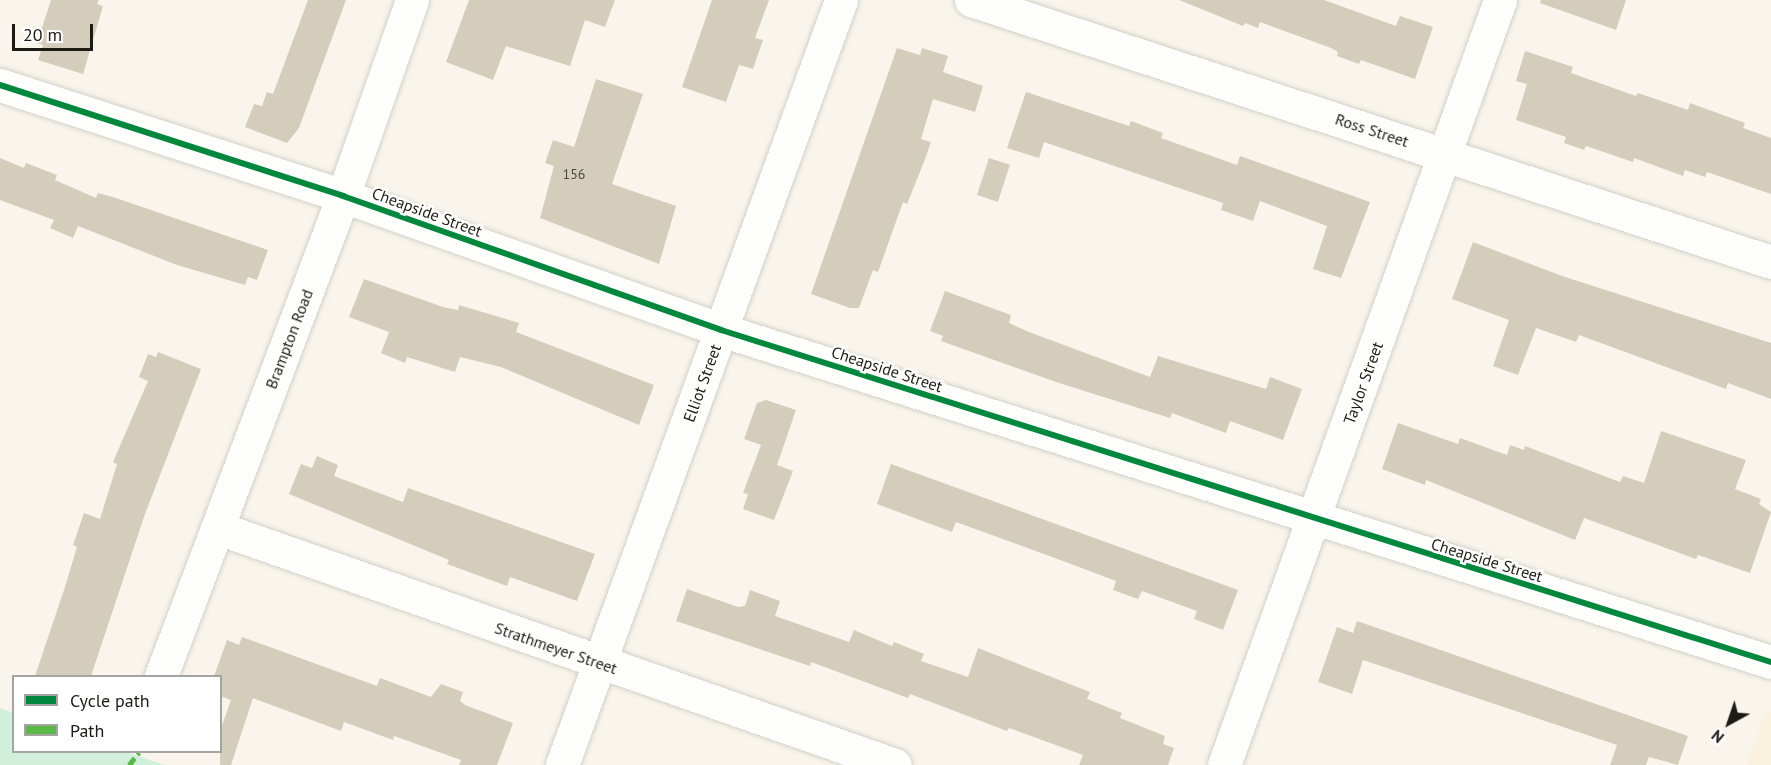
<!DOCTYPE html>
<html>
<head>
<meta charset="utf-8">
<style>
	body { margin:0 }
	#map { position:relative; width:1771px; height:765px; overflow:hidden; background:#f9f5ec; font-family:"PT Sans",sans-serif }
	div>[style] { position:absolute }
	.built>* { inset:0; background:#faf1de }
	.green>* { inset:0; background:#d1f0db }
	.building>* { inset:0; background:#d5cdbc; transform-origin:0 0 }
	.roads { filter:drop-shadow(0 0 2px #d4d1c9) drop-shadow(0 0 2px #d4d1c9) }
	.minor>* { height:33px; margin:-16.5px; padding:0 16.5px; transform-origin:16.5px; border-radius:16.5px; background:#fefefc }
	.quiet>* { height:4.5px; margin-top:-2.25px; transform-origin:0; background:repeating-linear-gradient(90deg,#58b947 0 9px,transparent 0 13.5px) }
	.cycleway>* { height:6px; margin:-3px; padding:0 3px; transform-origin:3px; border-radius:3px; background:#00873e }
	span { translate:-50% -50%; white-space:nowrap; text-align:center; line-height:1.15; -webkit-text-stroke:5px #fff; paint-order:stroke }
	.number-label { font-size:14px; color:#4c483e }
	.number-label span { -webkit-text-stroke-width:0 }
	.street-label { font-size:16px; color:#1e1b14 }
	.legend { position:absolute; left:12px; top:675px; width:210px; height:78px; box-sizing:border-box; background:#fff; border:2px solid #a5a4a1; margin:0; padding:8px 10px; list-style:none; font-size:18px; color:#1e1b14 }
	.legend li { display:flex; align-items:center; gap:12px; height:30px }
	.legend b { width:30px; border:2px solid #a5a4a1 }
	.north { position:absolute; left:1699px; top:693px; width:60px; height:60px; -webkit-text-stroke:4px #fff; paint-order:stroke; rotate:220deg; font-size:16px; font-weight:700; line-height:24px; text-align:center; color:#1e1b14 }
	.north::after { content:''; display:block; margin:auto; width:21px; height:27px; background:#1e1b14; clip-path:polygon(50% 0,100% 100%,50% 72%,0 100%) }
	.scale { position:absolute; left:12px; top:24px; width:81px; height:27px; box-sizing:border-box; border:3px solid #1e1b14; border-top:0; padding-left:8px; font-size:18px; line-height:21px; white-space:nowrap; color:#1e1b14; -webkit-text-stroke:4px #fff; paint-order:stroke }
</style>
</head>
<body>
<div id="map">
	<div class="built">
		<div style="clip-path:polygon(1766px 711px,1771px 713px,1771px 765px,1747px 765px)"></div>
	</div>
	<div class="green">
		<div style="clip-path:polygon(0 708px,13px 713px,14px 752px,126px 752px,165px 765px,0 765px)"></div>
	</div>
	<div class="building">
		<div style="clip-path:polygon(51px 0,99px 0,97px 4px,103px 6px,83px 74px,38px 60px,43px 45px,37px 43px)"></div>
		<div style="clip-path:polygon(308px 0,346px 0,299px 128px,287px 143px,245px 127px,254px 104px,262px 106px,267px 92px,273px 94px)"></div>
		<div style="clip-path:polygon(469px 0,615px 0,605px 27px,585px 20px,570px 66px,506px 46px,493px 80px,446px 62px)"></div>
		<div style="clip-path:polygon(712px 0,769px 0,755px 38px,763px 40px,753px 69px,739px 65px,726px 102px,682px 87px)"></div>
		<div style="clip-path:polygon(1179px 0,1324px 0,1396px 26px,1400px 16px,1433px 27px,1415px 79px,1361px 60px,1359px 64px,1337px 56px,1338px 52px,1331px 48px,1260px 22px,1258px 28px,1245px 23px,1243px 26px)"></div>
		<div style="clip-path:polygon(1541px 0,1626px 0,1616px 30px,1540px 3px)"></div>
		<div style="clip-path:polygon(897px 48px,920px 55px,922px 48px,948px 56px,943px 72px,983px 86px,975px 112px,933px 99px,921px 139px,931px 142px,924px 162px,907px 204px,903px 202px,878px 272px,873px 270px,859px 308px,850px 308px,811px 294px)"></div>
		<div style="clip-path:polygon(1525px 51px,1573px 67px,1571px 73px,1636px 96px,1638px 93px,1688px 110px,1690px 103px,1745px 123px,1743px 128px,1771px 138px,1771px 194px,1707px 172px,1705px 177px,1685px 170px,1683px 176px,1634px 158px,1633px 162px,1586px 146px,1584px 150px,1564px 143px,1566px 137px,1516px 120px,1527px 84px,1516px 81px)"></div>
		<div style="clip-path:polygon(596px 79px,643px 94px,612px 184px,676px 206px,659px 264px,540px 218px,554px 166px,545px 163px,553px 140px,574px 147px)"></div>
		<div style="clip-path:polygon(1026px 92px,1129px 126px,1131px 121px,1163px 133px,1161px 138px,1237px 165px,1240px 156px,1370px 202px,1341px 278px,1313px 269px,1327px 226px,1260px 201px,1253px 221px,1221px 210px,1223px 203px,1044px 142px,1039px 158px,1007px 148px)"></div>
		<div style="clip-path:polygon(0 158px,24px 168px,26px 163px,57px 175px,55px 180px,96px 198px,98px 193px,113px 197px,268px 250px,257px 280px,248px 277px,245px 285px,177px 265px,78px 226px,73px 238px,50px 228px,54px 220px,0 200px)"></div>
		<div style="left:989px;top:158px;width:22px;height:39px;rotate:18deg"></div>
		<div style="clip-path:polygon(1473px 242px,1562px 276px,1771px 343px,1771px 399px,1728px 383px,1726px 389px,1579px 335px,1576px 342px,1536px 328px,1518px 375px,1493px 366px,1509px 320px,1452px 299px)"></div>
		<div style="clip-path:polygon(364px 279px,443px 307px,458px 310px,459px 305px,519px 323px,516px 332px,654px 385px,639px 425px,501px 367px,460px 357px,455px 372px,407px 357px,405px 363px,381px 353px,389px 332px,349px 317px)"></div>
		<div style="clip-path:polygon(945px 291px,1011px 315px,1009px 323px,1029px 332px,1150px 377px,1158px 356px,1266px 389px,1270px 377px,1302px 389px,1283px 440px,1230px 421px,1226px 433px,1172px 413px,1170px 418px,1056px 382px,941px 341px,943px 336px,930px 331px)"></div>
		<div style="clip-path:polygon(158px 352px,201px 369px,145px 514px,91px 676px,35px 676px,65px 587px,77px 547px,73px 545px,84px 513px,100px 519px,117px 464px,113px 462px,148px 381px,139px 377px,148px 354px,156px 357px)"></div>
		<div style="clip-path:polygon(766px 400px,796px 410px,777px 465px,793px 471px,774px 520px,743px 509px,748px 494px,743px 493px,761px 445px,744px 439px,757px 403px)"></div>
		<div style="clip-path:polygon(1398px 423px,1458px 444px,1460px 438px,1507px 455px,1510px 445px,1524px 450px,1525px 446px,1620px 482px,1623px 476px,1644px 483px,1661px 431px,1746px 460px,1735px 489px,1761px 499px,1759px 504px,1771px 512px,1750px 573px,1698px 555px,1696px 559px,1584px 518px,1575px 540px,1426px 480px,1425px 485px,1382px 469px)"></div>
		<div style="clip-path:polygon(317px 456px,338px 465px,334px 476px,403px 502px,408px 488px,595px 554px,577px 601px,510px 577px,507px 586px,447px 564px,449px 560px,289px 494px,301px 464px,312px 468px)"></div>
		<div style="clip-path:polygon(891px 464px,1238px 590px,1223px 630px,1194px 619px,1197px 611px,1142px 591px,1138px 599px,1113px 590px,1116px 581px,1063px 561px,956px 522px,952px 532px,877px 504px)"></div>
		<div style="clip-path:polygon(687px 589px,738px 607px,745px 606px,750px 590px,780px 601px,775px 616px,849px 642px,854px 630px,892px 646px,894px 642px,924px 654px,921px 661px,968px 677px,978px 648px,1090px 692px,1087px 699px,1122px 713px,1120px 718px,1165px 736px,1163px 744px,1174px 748px,1168px 765px,1079px 765px,1083px 755px,1009px 728px,1007px 731px,910px 694px,908px 698px,811px 662px,810px 666px,676px 621px)"></div>
		<div style="clip-path:polygon(1357px 621px,1688px 736px,1678px 765px,1649px 757px,1646px 765px,1610px 765px,1617px 745px,1363px 660px,1352px 694px,1318px 682px,1337px 627px,1353px 633px)"></div>
		<div style="clip-path:polygon(242px 637px,377px 686px,380px 678px,431px 697px,441px 684px,463px 692px,460px 701px,465px 705px,513px 723px,497px 765px,459px 765px,461px 760px,394px 736px,393px 740px,344px 722px,341px 731px,253px 698px,231px 765px,220px 765px,220px 731px,231px 700px,220px 696px,220px 676px,214px 676px,227px 640px,239px 645px)"></div>
	</div>
	<div class="roads">
		<div class="minor">
			<div style="left:971px;top:0;width:842px;rotate:18.13deg"></div>
			<div style="left:0;top:85px;width:361px;rotate:17.9deg"></div>
			<div style="left:343px;top:196px;width:401px;rotate:19.5deg"></div>
			<div style="left:721px;top:330px;width:1101px;rotate:17.55deg"></div>
			<div style="left:218px;top:528px;width:717px;rotate:19.29deg"></div>
			<div style="left:161px;top:676px;width:513px;rotate:-69.23deg"></div>
			<div style="left:343px;top:196px;width:208px;rotate:-70.6deg"></div>
			<div style="left:562px;top:765px;width:814px;rotate:-69.96deg"></div>
			<div style="left:1224px;top:765px;width:813px;rotate:-70.16deg"></div>
		</div>
	</div>
	<div class="quiet">
		<div style="left:129px;top:765px;width:16px;rotate:-52deg"></div>
	</div>
	<div class="cycleway">
		<div style="left:0;top:85px;width:361px;rotate:17.9deg"></div>
		<div style="left:343px;top:196px;width:401px;rotate:19.5deg"></div>
		<div style="left:721px;top:330px;width:1101px;rotate:17.55deg"></div>
	</div>
	<div class="number-label">
		<span style="left:574px;top:174px">156</span>
	</div>
	<div class="street-label">
		<span style="left:1372px;top:130px;rotate:18deg">Ross Street</span>
		<span style="left:427px;top:212px;rotate:20deg">Cheapside Street</span>
		<span style="left:289px;top:339px;rotate:-69deg">Brampton Road</span>
		<span style="left:887px;top:369px;rotate:18deg">Cheapside Street</span>
		<span style="left:702px;top:383px;rotate:-70deg">Elliot Street</span>
		<span style="left:1363px;top:383px;rotate:-70deg">Taylor Street</span>
		<span style="left:1487px;top:560px;rotate:17deg">Cheapside Street</span>
		<span style="left:556px;top:648px;rotate:19deg">Strathmeyer Street</span>
	</div>
	<ul class="legend">
	<li><b style="height:8px;background:#00873e"></b>Cycle path</li>
	<li><b style="height:8px;background:#58b947"></b>Path</li>
	</ul>
	<div class="north">N</div>
	<div class="scale">20 m</div>
</div>
</body>
</html>
